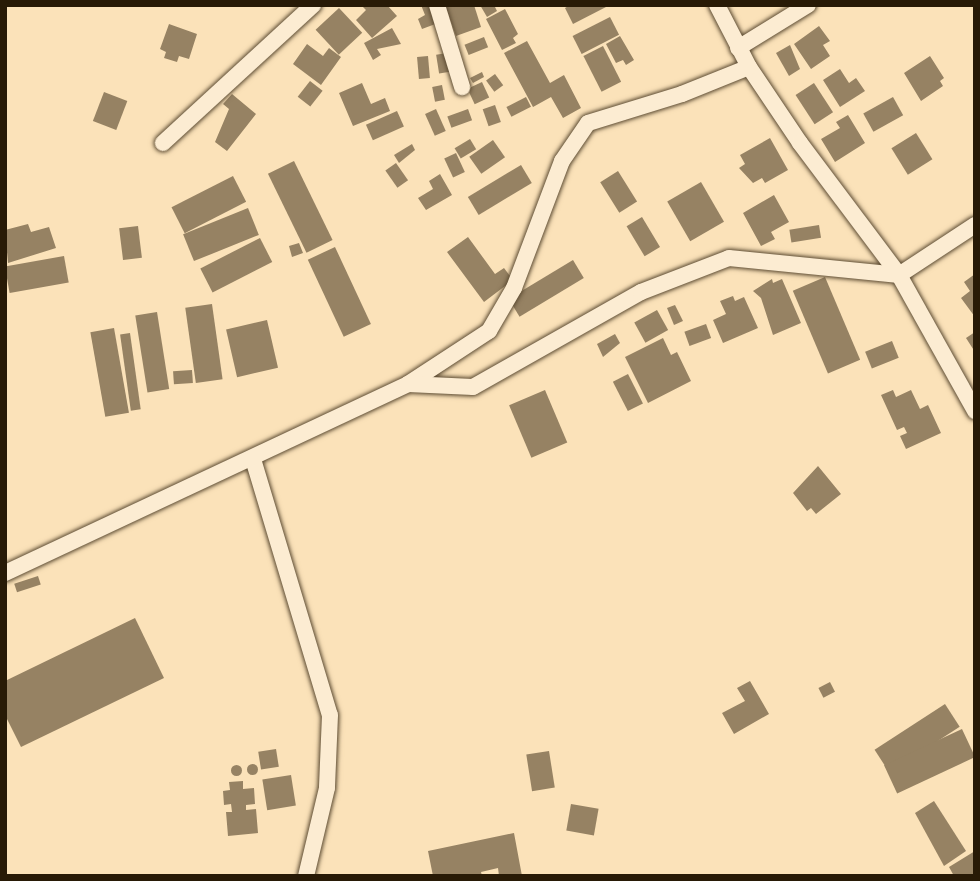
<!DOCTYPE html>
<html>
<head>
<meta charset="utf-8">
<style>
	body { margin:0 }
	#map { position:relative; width:980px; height:881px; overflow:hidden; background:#fbe2b9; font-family:"Old Standard TT",serif }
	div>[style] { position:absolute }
	.building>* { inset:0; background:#968263; transform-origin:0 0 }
	.round { border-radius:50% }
	.roads { filter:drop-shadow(0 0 2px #5d4c33) drop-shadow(0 0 2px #5d4c33) }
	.minor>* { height:16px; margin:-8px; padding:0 8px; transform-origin:8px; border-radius:8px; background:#fcecd2 }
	span { translate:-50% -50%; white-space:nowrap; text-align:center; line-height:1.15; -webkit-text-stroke:5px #fcecd2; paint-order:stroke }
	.frame { position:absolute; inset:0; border:7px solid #281a06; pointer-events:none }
</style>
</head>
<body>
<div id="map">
	<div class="building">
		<div style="clip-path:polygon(361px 5px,387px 5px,397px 16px,372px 38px,356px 20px,366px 10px)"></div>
		<div style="clip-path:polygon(421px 5px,431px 5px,438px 23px,422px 29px,418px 19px,425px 15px)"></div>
		<div style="clip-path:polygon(445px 5px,474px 5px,481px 27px,456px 36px)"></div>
		<div style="clip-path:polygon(480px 5px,494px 5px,497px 11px,487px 17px)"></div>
		<div style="clip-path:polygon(570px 5px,605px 5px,606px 7px,573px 24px,565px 8px)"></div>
		<div style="left:339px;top:8px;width:34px;height:32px;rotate:47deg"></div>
		<div style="clip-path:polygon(505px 9px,518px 34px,513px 38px,516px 43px,502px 50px,486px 19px)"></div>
		<div style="left:610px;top:17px;width:20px;height:42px;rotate:63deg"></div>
		<div style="clip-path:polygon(169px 24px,197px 34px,189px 59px,179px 56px,177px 62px,164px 58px,166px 52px,160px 49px)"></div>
		<div style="clip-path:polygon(819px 26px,830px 41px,823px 45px,830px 56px,811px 69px,794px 44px)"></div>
		<div style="clip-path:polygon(392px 28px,401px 44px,377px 49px,381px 55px,373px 60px,364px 43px)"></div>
		<div style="clip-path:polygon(620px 36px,634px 60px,626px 65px,623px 60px,616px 63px,606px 44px)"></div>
		<div style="left:484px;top:37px;width:11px;height:21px;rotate:68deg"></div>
		<div style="clip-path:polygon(527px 41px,550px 83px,564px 75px,581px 108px,563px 118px,551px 97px,533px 107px,504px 53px)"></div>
		<div style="clip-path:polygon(307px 44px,323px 56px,329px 48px,341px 57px,321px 85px,293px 64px)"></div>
		<div style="clip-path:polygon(790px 45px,800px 69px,789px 76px,776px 53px)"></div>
		<div style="left:603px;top:46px;width:40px;height:22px;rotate:63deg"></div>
		<div style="left:447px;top:53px;width:19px;height:11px;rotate:81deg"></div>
		<div style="left:428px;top:56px;width:22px;height:11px;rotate:85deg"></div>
		<div style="clip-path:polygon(930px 56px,944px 78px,940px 81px,943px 86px,921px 101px,904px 73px)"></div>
		<div style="clip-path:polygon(840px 69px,849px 83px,856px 78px,865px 91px,840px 107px,823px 80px)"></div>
		<div style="clip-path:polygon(482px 72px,484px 77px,473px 83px,470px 78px)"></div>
		<div style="left:495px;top:74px;width:14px;height:11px;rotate:54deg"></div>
		<div style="left:310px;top:81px;width:16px;height:20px;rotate:38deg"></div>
		<div style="left:482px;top:82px;width:17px;height:16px;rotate:65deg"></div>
		<div style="clip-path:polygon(362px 83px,371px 104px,385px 98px,390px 111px,353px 126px,339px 93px)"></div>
		<div style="left:814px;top:83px;width:35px;height:22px;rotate:57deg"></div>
		<div style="left:442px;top:85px;width:15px;height:10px;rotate:79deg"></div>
		<div style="left:104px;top:92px;width:25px;height:31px;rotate:21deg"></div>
		<div style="clip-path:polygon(232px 94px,256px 114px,227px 151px,215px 142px,229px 109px,223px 104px)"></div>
		<div style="left:526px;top:97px;width:11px;height:22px;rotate:63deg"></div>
		<div style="left:893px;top:97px;width:21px;height:34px;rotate:61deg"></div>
		<div style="left:495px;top:105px;width:18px;height:13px;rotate:71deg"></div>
		<div style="left:436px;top:109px;width:24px;height:12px;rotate:66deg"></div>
		<div style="left:468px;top:109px;width:12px;height:22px;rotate:70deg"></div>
		<div style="left:397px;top:111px;width:17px;height:34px;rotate:66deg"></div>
		<div style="clip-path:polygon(848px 115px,865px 143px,835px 162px,821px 139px,840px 128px,836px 122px)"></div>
		<div style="left:916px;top:133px;width:31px;height:29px;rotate:58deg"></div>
		<div style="clip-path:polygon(770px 138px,788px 170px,765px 183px,762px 178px,753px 183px,739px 168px,745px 164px,740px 155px)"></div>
		<div style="left:470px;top:139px;width:12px;height:18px;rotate:59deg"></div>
		<div style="left:493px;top:140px;width:21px;height:29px;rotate:55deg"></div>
		<div style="clip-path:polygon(412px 144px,415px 150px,399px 163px,394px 155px)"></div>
		<div style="left:456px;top:153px;width:21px;height:13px;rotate:65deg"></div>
		<div style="left:294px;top:161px;width:88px;height:29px;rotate:64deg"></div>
		<div style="left:396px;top:163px;width:21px;height:13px;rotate:55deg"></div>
		<div style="left:521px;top:165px;width:21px;height:62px;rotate:59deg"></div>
		<div style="left:618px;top:171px;width:36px;height:21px;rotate:58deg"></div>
		<div style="clip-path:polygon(440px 174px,452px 195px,426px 210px,418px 198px,433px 189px,429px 181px)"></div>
		<div style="left:233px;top:176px;width:29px;height:69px;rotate:63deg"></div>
		<div style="left:701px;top:182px;width:46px;height:39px;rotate:60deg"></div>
		<div style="clip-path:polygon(774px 195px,789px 222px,771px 232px,775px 239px,761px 246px,743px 213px)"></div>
		<div style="left:248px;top:208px;width:29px;height:70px;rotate:68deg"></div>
		<div style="left:642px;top:217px;width:35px;height:18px;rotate:59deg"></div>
		<div style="clip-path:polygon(28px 224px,31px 232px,49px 227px,56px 248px,8px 263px,5px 230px)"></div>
		<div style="left:819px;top:225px;width:13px;height:30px;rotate:81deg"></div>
		<div style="left:138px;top:226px;width:32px;height:19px;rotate:83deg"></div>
		<div style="clip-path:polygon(468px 237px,495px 274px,504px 268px,513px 280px,484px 302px,447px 252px)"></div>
		<div style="left:260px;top:238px;width:27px;height:67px;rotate:63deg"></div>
		<div style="clip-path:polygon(299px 243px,303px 253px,292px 257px,289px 246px)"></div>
		<div style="left:335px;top:247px;width:85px;height:30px;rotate:65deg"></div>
		<div style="left:64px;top:256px;width:27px;height:60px;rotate:80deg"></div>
		<div style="left:573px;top:260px;width:21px;height:75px;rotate:59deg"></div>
		<div style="clip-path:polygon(975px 274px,975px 317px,961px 298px,970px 291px,964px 282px)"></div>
		<div style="left:825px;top:277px;width:90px;height:35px;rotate:67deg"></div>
		<div style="clip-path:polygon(772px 279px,773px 283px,782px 279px,801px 323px,773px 335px,761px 298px,753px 291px)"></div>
		<div style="clip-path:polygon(733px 296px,735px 301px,744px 297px,758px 328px,723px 343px,713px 320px,726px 314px,720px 301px)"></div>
		<div style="left:212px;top:304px;width:76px;height:27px;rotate:82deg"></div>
		<div style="clip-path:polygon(675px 305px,683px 321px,674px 325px,667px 308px)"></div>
		<div style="left:657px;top:310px;width:23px;height:26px;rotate:61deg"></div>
		<div style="left:157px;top:312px;width:78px;height:22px;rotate:81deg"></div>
		<div style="left:267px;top:320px;width:49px;height:42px;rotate:77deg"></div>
		<div style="left:706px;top:324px;width:15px;height:23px;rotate:70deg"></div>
		<div style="left:114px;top:328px;width:86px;height:24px;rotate:80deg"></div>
		<div style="clip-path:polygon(975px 332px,975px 352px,966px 338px)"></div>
		<div style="left:130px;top:333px;width:77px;height:10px;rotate:82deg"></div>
		<div style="clip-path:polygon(615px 334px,620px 343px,603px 357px,597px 344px)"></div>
		<div style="clip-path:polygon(663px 338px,671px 355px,677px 352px,691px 381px,648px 403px,625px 357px)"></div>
		<div style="left:892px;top:341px;width:18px;height:29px;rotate:68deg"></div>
		<div style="left:192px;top:370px;width:13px;height:19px;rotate:86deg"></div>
		<div style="left:628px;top:374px;width:33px;height:17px;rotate:63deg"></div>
		<div style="left:545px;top:390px;width:57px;height:39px;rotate:67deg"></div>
		<div style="clip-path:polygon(893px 390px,896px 397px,911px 390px,920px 409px,928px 405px,941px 433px,906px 449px,900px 436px,907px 433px,904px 427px,897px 430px,881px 395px)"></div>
		<div style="clip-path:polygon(818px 466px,841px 494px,816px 514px,811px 508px,807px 511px,793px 493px)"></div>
		<div style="left:38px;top:576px;width:9px;height:25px;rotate:72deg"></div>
		<div style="clip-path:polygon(135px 618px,164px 678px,21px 747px,5px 715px,5px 681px)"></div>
		<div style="clip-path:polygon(750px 681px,769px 714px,734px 734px,722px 713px,745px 701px,737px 688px)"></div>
		<div style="left:830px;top:682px;width:11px;height:13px;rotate:63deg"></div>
		<div style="left:945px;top:704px;width:27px;height:84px;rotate:57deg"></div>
		<div style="left:962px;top:729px;width:31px;height:86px;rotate:65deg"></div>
		<div style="left:276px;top:749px;width:18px;height:18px;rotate:81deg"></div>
		<div style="left:549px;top:751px;width:37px;height:23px;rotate:81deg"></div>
		<div class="round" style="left:246.5px;top:763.5px;width:11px;height:11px"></div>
		<div class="round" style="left:230.5px;top:764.5px;width:11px;height:11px"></div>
		<div style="left:291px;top:775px;width:31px;height:29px;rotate:81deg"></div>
		<div style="clip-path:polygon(243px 781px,243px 789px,254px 788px,255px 804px,246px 805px,246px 810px,256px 809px,258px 833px,228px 836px,226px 812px,232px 812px,231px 804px,224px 805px,223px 791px,230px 790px,229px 782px)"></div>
		<div style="clip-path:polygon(934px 801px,966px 851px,944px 866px,915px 813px)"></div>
		<div style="left:571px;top:804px;width:28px;height:27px;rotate:10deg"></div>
		<div style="clip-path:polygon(514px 833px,522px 876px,499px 876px,498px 868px,481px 872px,482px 876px,433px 876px,428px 851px)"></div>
		<div style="clip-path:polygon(975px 851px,975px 876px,954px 876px,949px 867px)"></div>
	</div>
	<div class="roads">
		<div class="minor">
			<div style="left:437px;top:5px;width:86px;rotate:73deg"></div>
			<div style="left:717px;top:5px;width:70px;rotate:62.7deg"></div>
			<div style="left:749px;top:67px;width:92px;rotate:56.1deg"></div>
			<div style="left:800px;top:143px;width:165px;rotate:53.1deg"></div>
			<div style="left:899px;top:275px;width:156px;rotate:60.8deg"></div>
			<div style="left:738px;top:48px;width:82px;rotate:-31.6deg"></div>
			<div style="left:163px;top:143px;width:204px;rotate:-42.6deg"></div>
			<div style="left:408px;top:384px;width:97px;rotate:-33.2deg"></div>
			<div style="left:489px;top:331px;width:50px;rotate:-59.8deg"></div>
			<div style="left:514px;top:288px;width:136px;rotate:-69.3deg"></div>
			<div style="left:562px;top:161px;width:46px;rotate:-55.6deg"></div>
			<div style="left:588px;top:123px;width:98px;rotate:-17.1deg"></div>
			<div style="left:682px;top:94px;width:72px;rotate:-21.9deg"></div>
			<div style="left:253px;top:459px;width:267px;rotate:73.3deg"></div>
			<div style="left:330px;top:715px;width:73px;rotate:92.4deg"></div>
			<div style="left:327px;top:788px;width:90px;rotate:103.4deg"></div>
			<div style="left:5px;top:573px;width:445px;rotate:-25.1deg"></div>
			<div style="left:408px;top:384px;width:65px;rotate:2.6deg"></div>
			<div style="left:473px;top:387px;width:193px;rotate:-29.5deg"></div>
			<div style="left:641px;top:292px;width:94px;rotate:-21.1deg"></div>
			<div style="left:729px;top:258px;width:171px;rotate:5.7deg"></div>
			<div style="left:899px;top:275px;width:91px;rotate:-33.3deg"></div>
		</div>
	</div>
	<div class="frame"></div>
</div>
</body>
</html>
